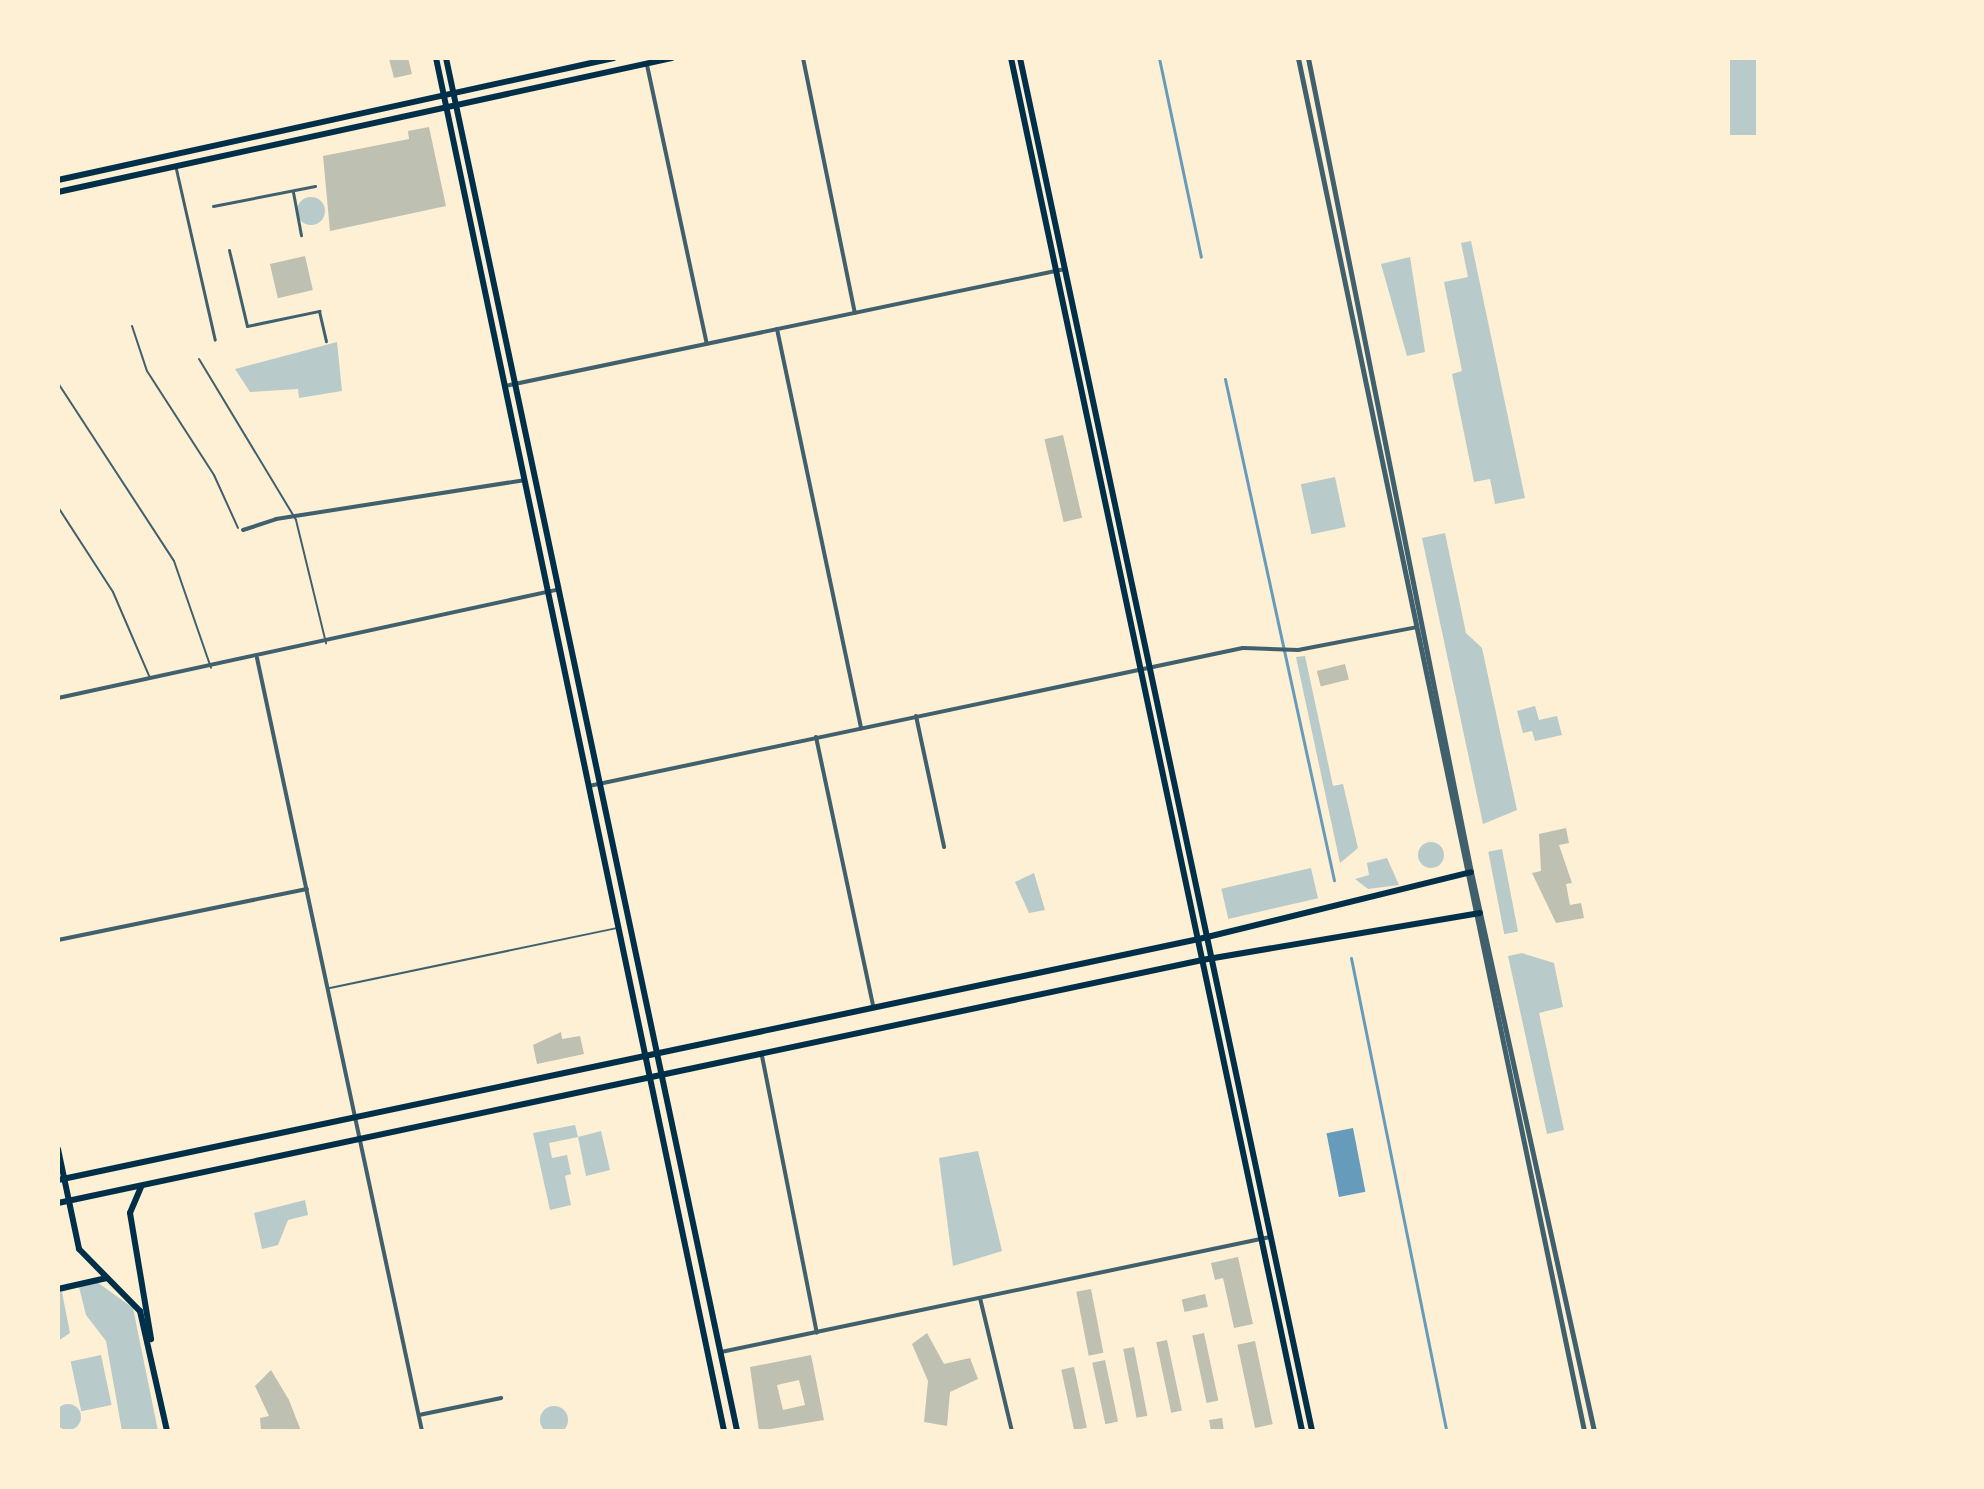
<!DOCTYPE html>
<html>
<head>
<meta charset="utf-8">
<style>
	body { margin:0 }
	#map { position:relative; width:1984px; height:1489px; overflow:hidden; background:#fdf0d5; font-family:Montserrat,sans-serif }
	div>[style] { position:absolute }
	.green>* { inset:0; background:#b9caca; transform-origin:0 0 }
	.round { border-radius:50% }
	.water>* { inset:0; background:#669bbc; transform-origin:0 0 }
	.stream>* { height:3px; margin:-1.5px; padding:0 1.5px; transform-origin:1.5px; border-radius:1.5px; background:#669bbc }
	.building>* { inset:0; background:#bec0b2; transform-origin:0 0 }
	.service>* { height:2px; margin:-1px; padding:0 1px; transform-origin:1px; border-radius:1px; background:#3f606c }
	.pedestrian>* { height:3px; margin:-1.5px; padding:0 1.5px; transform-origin:1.5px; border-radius:1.5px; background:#3f606c }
	.minor>* { height:4px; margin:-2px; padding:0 2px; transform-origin:2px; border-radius:2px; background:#3f606c }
	.tertiary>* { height:5px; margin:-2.5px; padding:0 2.5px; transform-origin:2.5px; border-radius:2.5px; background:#3f606c }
	.secondary>* { height:6px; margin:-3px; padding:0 3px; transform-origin:3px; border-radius:3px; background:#003049 }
	.primary>* { height:6px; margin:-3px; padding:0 3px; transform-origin:3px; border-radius:3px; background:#003049 }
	span { translate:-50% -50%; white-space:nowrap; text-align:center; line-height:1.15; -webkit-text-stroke:6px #fdf0d5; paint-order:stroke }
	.frame { position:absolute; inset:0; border:60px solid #fdf0d5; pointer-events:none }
</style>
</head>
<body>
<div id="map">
	<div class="green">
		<div style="left:1730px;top:58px;width:26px;height:77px"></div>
		<div class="round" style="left:297px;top:197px;width:28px;height:28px"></div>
		<div style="clip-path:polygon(1471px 241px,1525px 498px,1495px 504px,1490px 479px,1474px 482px,1452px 374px,1462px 371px,1444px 282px,1468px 277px,1461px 243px)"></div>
		<div style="clip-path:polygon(1410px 257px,1425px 352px,1407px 356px,1381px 264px)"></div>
		<div style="clip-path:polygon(337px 342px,342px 391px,299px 398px,298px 389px,250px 392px,235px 369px)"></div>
		<div style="left:1335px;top:477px;width:51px;height:35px;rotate:78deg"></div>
		<div style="clip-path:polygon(1445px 533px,1466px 633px,1482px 648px,1517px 810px,1483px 824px,1422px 538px)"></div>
		<div style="clip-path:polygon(1305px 656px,1333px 786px,1343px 784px,1358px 848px,1340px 863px,1296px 657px)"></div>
		<div style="clip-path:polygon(1535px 706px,1539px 720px,1557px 716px,1562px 735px,1535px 741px,1532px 731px,1523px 733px,1517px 711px)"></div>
		<div class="round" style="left:1418px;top:842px;width:26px;height:26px"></div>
		<div style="left:1502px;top:849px;width:84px;height:14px;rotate:79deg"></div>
		<div style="clip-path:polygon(1387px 858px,1399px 885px,1368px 889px,1355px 879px,1369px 875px,1367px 863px)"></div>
		<div style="left:1311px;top:868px;width:31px;height:92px;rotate:77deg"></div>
		<div style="clip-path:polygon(1034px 873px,1045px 910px,1029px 913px,1015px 882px)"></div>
		<div style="clip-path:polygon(1522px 953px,1554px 963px,1563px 1007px,1539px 1013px,1564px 1130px,1547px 1134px,1508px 956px)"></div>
		<div style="clip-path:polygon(575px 1125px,578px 1137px,601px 1131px,610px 1170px,586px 1176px,578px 1137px,549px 1143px,552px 1158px,567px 1155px,571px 1174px,565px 1176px,571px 1205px,550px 1210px,533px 1133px)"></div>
		<div style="clip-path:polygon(978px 1151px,1002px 1251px,953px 1266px,939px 1158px)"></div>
		<div style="clip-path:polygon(305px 1200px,308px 1215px,288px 1220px,278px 1245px,262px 1249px,254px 1213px)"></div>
		<div style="clip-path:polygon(97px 1282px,133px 1308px,158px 1431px,122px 1431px,106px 1341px,86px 1315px,79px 1287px,62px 1292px,70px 1333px,58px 1341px,58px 1292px)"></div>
		<div style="left:101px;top:1355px;width:51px;height:31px;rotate:78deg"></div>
		<div class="round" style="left:55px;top:1404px;width:26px;height:26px"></div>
		<div class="round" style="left:540px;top:1406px;width:28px;height:28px"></div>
	</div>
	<div class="water">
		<div style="left:1353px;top:1128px;width:65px;height:27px;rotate:79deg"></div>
	</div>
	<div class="stream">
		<div style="left:1159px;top:58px;width:203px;rotate:78.1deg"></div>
		<div style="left:1225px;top:379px;width:513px;rotate:77.73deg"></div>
		<div style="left:1351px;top:958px;width:482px;rotate:78.6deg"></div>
	</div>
	<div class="building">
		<div style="clip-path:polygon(408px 58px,412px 74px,394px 78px,389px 59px)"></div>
		<div style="clip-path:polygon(429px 127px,446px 206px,330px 231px,323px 156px,409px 139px,408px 131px)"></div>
		<div style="left:305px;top:256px;width:35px;height:36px;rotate:77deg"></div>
		<div style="left:1063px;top:435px;width:85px;height:19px;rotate:77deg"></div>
		<div style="left:1345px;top:664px;width:16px;height:29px;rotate:76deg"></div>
		<div style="clip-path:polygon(1566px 828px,1569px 843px,1559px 845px,1572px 883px,1566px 884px,1570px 905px,1581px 903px,1584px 918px,1556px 923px,1532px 873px,1541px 871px,1539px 834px)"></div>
		<div style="clip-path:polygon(561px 1032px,562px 1039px,580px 1036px,584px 1054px,537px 1064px,533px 1045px)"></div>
		<div style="clip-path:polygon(1238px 1257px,1253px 1324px,1234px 1328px,1223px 1278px,1215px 1280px,1211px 1263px)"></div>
		<div style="left:1091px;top:1289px;width:65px;height:15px;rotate:79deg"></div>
		<div style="left:1205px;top:1294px;width:13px;height:24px;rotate:77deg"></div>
		<div style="clip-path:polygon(927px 1333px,944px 1364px,970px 1358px,978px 1379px,950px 1392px,947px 1426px,924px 1422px,928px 1381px,912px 1344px)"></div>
		<div style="left:1204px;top:1333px;width:69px;height:12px;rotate:78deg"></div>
		<div style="left:1167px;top:1340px;width:72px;height:11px;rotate:78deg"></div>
		<div style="left:1255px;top:1341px;width:85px;height:18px;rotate:78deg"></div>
		<div style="left:1134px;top:1347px;width:70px;height:11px;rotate:79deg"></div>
		<div style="clip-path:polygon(evenodd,811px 1355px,824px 1420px,759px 1431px,750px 1367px,811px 1355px,799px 1380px,805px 1405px,783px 1410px,777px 1385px,799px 1380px)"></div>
		<div style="left:1105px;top:1360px;width:63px;height:13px;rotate:78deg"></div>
		<div style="left:1074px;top:1367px;width:62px;height:13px;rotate:78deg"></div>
		<div style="clip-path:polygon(271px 1370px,289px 1400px,301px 1431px,261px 1431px,260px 1418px,269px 1416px,255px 1386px)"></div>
		<div style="clip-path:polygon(1222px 1418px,1224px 1431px,1211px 1431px,1209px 1420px)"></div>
	</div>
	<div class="service">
		<div style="left:132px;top:326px;width:47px;rotate:71.6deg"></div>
		<div style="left:147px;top:371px;width:124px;rotate:57.2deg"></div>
		<div style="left:214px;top:475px;width:58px;rotate:65.6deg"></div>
		<div style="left:199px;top:359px;width:188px;rotate:58.9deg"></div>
		<div style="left:296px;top:520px;width:127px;rotate:76.3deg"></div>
		<div style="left:58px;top:383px;width:212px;rotate:56.9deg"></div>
		<div style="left:174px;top:561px;width:113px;rotate:70.9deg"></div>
		<div style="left:58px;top:507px;width:101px;rotate:57.1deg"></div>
		<div style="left:113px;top:592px;width:94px;rotate:66.7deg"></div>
		<div style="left:330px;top:988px;width:294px;rotate:-11.8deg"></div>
	</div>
	<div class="pedestrian">
		<div style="left:176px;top:169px;width:175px;rotate:77.2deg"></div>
		<div style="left:293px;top:192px;width:44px;rotate:79.5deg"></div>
		<div style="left:213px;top:206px;width:104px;rotate:-11.1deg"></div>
		<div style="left:229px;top:250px;width:78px;rotate:76.7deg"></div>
		<div style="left:247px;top:326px;width:74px;rotate:-11.8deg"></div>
		<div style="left:319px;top:311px;width:31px;rotate:77deg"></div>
	</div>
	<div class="minor">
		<div style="left:803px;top:58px;width:260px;rotate:78.5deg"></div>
		<div style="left:647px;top:65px;width:285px;rotate:77.9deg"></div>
		<div style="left:777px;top:329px;width:408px;rotate:78.1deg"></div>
		<div style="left:505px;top:386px;width:572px;rotate:-11.8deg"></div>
		<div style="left:243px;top:530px;width:35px;rotate:-18deg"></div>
		<div style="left:276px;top:519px;width:251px;rotate:-8.9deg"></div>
		<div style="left:257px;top:658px;width:790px;rotate:77.95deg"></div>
		<div style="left:58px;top:698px;width:510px;rotate:-12.24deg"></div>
		<div style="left:916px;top:716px;width:134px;rotate:77.9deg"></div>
		<div style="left:816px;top:737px;width:275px;rotate:78deg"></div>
		<div style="left:589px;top:786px;width:668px;rotate:-11.92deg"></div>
		<div style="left:1243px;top:648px;width:55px;rotate:2.1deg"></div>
		<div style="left:1298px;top:650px;width:121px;rotate:-10.9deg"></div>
		<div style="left:58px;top:940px;width:254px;rotate:-11.6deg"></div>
		<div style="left:762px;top:1056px;width:282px;rotate:78.8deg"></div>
		<div style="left:980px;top:1298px;width:137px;rotate:76.5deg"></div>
		<div style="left:721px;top:1352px;width:561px;rotate:-11.83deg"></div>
		<div style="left:419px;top:1415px;width:84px;rotate:-11.7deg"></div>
		<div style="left:1924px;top:1431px;width:2px"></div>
	</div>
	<div class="tertiary">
		<div style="left:1298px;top:58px;width:1402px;rotate:78.23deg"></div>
		<div style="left:1308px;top:58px;width:830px;rotate:78.68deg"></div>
		<div style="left:1471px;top:872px;width:572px;rotate:77.59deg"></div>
	</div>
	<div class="secondary">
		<div style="left:436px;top:58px;width:1403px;rotate:78.15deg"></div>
		<div style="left:446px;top:58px;width:1403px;rotate:78.03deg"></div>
		<div style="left:58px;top:1180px;width:1166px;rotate:-11.93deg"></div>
		<div style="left:1199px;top:939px;width:280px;rotate:-13.8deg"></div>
		<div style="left:58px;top:1203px;width:1170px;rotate:-11.99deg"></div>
		<div style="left:1202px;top:960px;width:282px;rotate:-9.6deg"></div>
	</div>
	<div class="primary">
		<div style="left:1011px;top:58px;width:1403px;rotate:78.03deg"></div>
		<div style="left:1020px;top:58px;width:1404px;rotate:77.99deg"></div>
		<div style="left:58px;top:180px;width:569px;rotate:-12.38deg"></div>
		<div style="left:58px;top:192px;width:628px;rotate:-12.31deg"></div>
		<div style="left:58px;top:1149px;width:102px;rotate:78.1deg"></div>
		<div style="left:79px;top:1249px;width:87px;rotate:45.5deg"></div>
		<div style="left:140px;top:1311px;width:123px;rotate:77.3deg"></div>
		<div style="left:141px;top:1187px;width:28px;rotate:113deg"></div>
		<div style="left:130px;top:1213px;width:128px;rotate:80.5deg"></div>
		<div style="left:58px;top:1289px;width:50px;rotate:-12.7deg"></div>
	</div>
	<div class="frame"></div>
</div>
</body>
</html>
